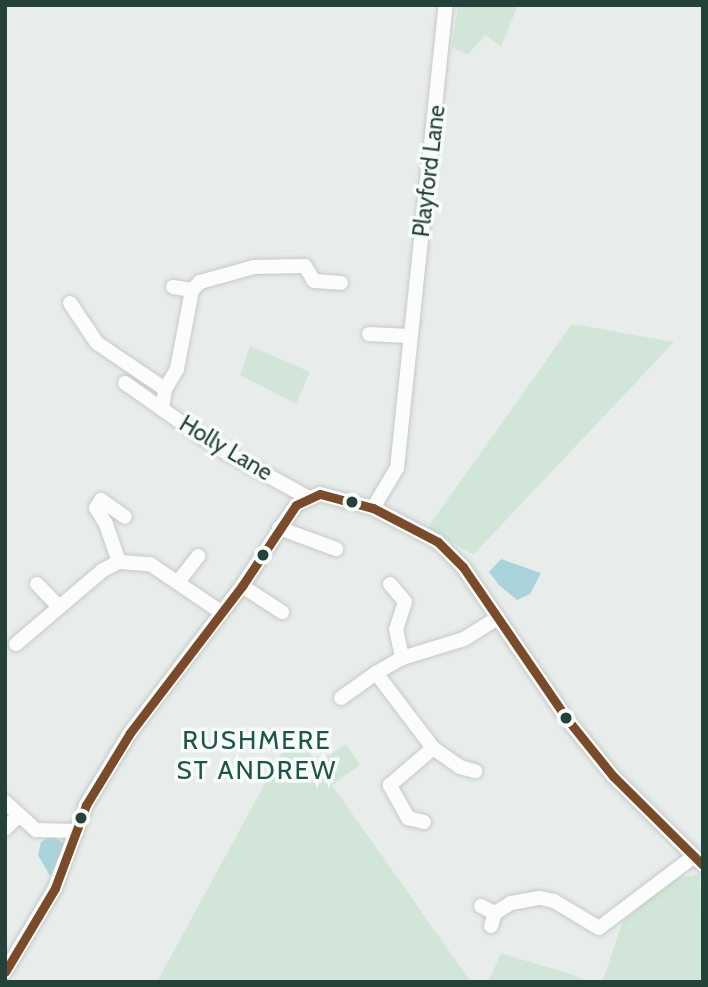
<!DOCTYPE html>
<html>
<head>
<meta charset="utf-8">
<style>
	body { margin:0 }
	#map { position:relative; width:708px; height:987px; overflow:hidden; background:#e8edeb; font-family:Cabin,sans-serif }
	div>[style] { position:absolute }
	.green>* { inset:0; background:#d1e6d8 }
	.water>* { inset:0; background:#a9d4db }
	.roads { filter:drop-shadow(0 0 2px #c5cac8) drop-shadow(0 0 2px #c5cac8) }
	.minor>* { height:14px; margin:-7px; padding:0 7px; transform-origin:7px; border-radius:7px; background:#fcfcfc }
	.bus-1>* { height:9px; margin:-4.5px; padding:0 4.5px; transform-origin:4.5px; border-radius:4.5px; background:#7a4b2a }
	.dots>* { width:19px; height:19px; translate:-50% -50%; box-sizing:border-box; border:4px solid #f7fbf9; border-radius:50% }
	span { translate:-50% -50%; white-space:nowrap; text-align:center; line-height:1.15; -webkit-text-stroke:7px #f7fbf9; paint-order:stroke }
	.street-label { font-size:23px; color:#24423a }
	.quarter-label { font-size:26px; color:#1f5548; letter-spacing:2px }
	.frame { position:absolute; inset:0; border:7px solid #24423a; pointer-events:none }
</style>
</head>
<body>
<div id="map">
	<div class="green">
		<div style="clip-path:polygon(458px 5px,518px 5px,501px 47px,486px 35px,467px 55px,452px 47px)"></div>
		<div style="clip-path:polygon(572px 324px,674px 342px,473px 555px,428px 527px)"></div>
		<div style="clip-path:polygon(250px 346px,310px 372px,296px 404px,240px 375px)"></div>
		<div style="clip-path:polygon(294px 730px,317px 763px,346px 744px,360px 765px,332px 785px,471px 982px,157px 982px)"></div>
		<div style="clip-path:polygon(700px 874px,703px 982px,602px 982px,623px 921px,663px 881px)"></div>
		<div style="clip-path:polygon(501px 953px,573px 975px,590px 982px,488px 982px)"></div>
	</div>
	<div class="water">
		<div style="clip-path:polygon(501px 559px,541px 573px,530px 594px,517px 600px,499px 585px,489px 572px)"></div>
		<div style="clip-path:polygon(52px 836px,65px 844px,50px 876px,38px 855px,41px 842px)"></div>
	</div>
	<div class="roads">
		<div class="minor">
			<div style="left:173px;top:287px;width:19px;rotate:9deg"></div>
			<div style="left:70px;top:303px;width:48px;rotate:56deg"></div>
			<div style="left:97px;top:343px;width:82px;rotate:34.1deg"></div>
			<div style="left:369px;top:334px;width:40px;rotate:2.9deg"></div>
			<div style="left:125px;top:383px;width:45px;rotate:35.1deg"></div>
			<div style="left:307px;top:497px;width:104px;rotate:-151.2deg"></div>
			<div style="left:216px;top:447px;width:66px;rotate:-144.9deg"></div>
			<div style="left:162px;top:409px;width:20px;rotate:-81deg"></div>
			<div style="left:165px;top:389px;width:23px;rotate:-59deg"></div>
			<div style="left:177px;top:369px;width:80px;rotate:-79.2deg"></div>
			<div style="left:192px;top:290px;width:11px;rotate:-45deg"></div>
			<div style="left:200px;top:282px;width:56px;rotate:-15.5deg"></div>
			<div style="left:254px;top:267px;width:51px;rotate:-1.1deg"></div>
			<div style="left:305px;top:266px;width:17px;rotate:59deg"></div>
			<div style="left:314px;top:281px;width:27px;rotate:4deg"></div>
			<div style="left:373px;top:508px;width:47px;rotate:-59deg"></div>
			<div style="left:397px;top:468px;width:466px;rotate:-84deg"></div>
			<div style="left:279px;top:528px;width:61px;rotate:20.2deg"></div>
			<div style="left:119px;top:562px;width:40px;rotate:-108.9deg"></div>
			<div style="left:106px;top:524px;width:19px;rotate:-122deg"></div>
			<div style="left:96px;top:508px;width:9px;rotate:-58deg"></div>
			<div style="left:101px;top:500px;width:29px;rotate:35deg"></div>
			<div style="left:178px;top:582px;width:33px;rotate:-52deg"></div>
			<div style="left:37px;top:584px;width:30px;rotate:46deg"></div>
			<div style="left:390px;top:584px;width:23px;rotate:50deg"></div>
			<div style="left:405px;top:602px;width:28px;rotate:108deg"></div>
			<div style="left:396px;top:629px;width:30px;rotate:78deg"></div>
			<div style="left:242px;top:586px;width:48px;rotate:33deg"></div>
			<div style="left:16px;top:644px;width:114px;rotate:-40.4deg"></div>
			<div style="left:103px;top:570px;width:18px;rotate:-27deg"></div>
			<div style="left:119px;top:562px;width:31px;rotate:4deg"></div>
			<div style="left:150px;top:564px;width:86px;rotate:34.1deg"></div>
			<div style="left:341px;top:698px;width:43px;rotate:-35.5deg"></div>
			<div style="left:433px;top:748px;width:33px;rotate:35deg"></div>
			<div style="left:460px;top:767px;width:16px;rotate:15deg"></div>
			<div style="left:5px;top:802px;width:42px;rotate:42.1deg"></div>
			<div style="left:36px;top:830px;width:41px;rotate:1.4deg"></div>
			<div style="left:424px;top:822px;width:16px;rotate:-166deg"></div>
			<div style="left:408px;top:818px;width:38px;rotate:-119deg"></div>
			<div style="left:390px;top:785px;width:57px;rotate:-40.7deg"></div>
			<div style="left:433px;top:748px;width:94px;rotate:-127.2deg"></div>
			<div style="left:376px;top:673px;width:30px;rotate:-30deg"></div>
			<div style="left:402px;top:658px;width:65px;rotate:-17deg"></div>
			<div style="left:464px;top:639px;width:40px;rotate:-32deg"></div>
			<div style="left:5px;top:829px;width:18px;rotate:-45deg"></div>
			<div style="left:481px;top:906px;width:16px;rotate:27deg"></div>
			<div style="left:491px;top:926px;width:14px;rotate:-73deg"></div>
			<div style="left:495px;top:913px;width:19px;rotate:-32deg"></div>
			<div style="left:511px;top:903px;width:29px;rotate:-10deg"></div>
			<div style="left:540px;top:898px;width:14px;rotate:12deg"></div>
			<div style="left:554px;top:901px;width:52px;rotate:31deg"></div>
			<div style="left:599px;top:928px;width:118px;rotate:-37.1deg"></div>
			<div style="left:5px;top:972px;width:98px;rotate:-59.2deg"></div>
			<div style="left:55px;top:888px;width:89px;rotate:-69.5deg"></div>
			<div style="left:86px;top:805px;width:84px;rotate:-58.6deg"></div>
			<div style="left:130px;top:733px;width:185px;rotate:-52.7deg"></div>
			<div style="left:242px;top:586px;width:97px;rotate:-56.3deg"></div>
			<div style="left:296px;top:505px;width:26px;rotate:-25deg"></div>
			<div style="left:320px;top:494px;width:55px;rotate:14.8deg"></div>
			<div style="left:373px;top:508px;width:73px;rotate:27.6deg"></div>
			<div style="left:438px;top:542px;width:35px;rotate:45deg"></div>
			<div style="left:463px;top:567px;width:184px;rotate:55.6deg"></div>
			<div style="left:567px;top:719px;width:73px;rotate:51.1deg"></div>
			<div style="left:613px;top:776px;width:127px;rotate:44.7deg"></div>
		</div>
	</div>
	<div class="bus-1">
		<div style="left:5px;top:972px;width:98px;rotate:-59.2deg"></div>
		<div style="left:55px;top:888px;width:89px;rotate:-69.5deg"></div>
		<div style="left:86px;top:805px;width:84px;rotate:-58.6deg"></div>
		<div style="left:130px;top:733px;width:185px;rotate:-52.7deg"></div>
		<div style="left:242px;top:586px;width:97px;rotate:-56.3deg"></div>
		<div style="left:296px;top:505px;width:26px;rotate:-25deg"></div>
		<div style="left:320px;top:494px;width:55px;rotate:14.8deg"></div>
		<div style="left:373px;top:508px;width:73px;rotate:27.6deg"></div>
		<div style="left:438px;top:542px;width:35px;rotate:45deg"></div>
		<div style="left:463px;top:567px;width:184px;rotate:55.6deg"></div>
		<div style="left:567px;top:719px;width:73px;rotate:51.1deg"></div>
		<div style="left:613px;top:776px;width:127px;rotate:44.7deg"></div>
	</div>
	<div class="dots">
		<div style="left:352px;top:502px;background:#24423a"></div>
		<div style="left:263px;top:555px;background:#24423a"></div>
		<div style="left:566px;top:718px;background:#24423a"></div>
		<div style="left:81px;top:818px;background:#24423a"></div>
	</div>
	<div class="street-label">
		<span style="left:429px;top:171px;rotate:-83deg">Playford Lane</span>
		<span style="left:226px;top:448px;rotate:31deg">Holly Lane</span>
	</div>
	<div class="quarter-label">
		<span style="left:257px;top:756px">RUSHMERE<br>ST ANDREW</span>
	</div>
	<div class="frame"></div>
</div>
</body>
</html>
